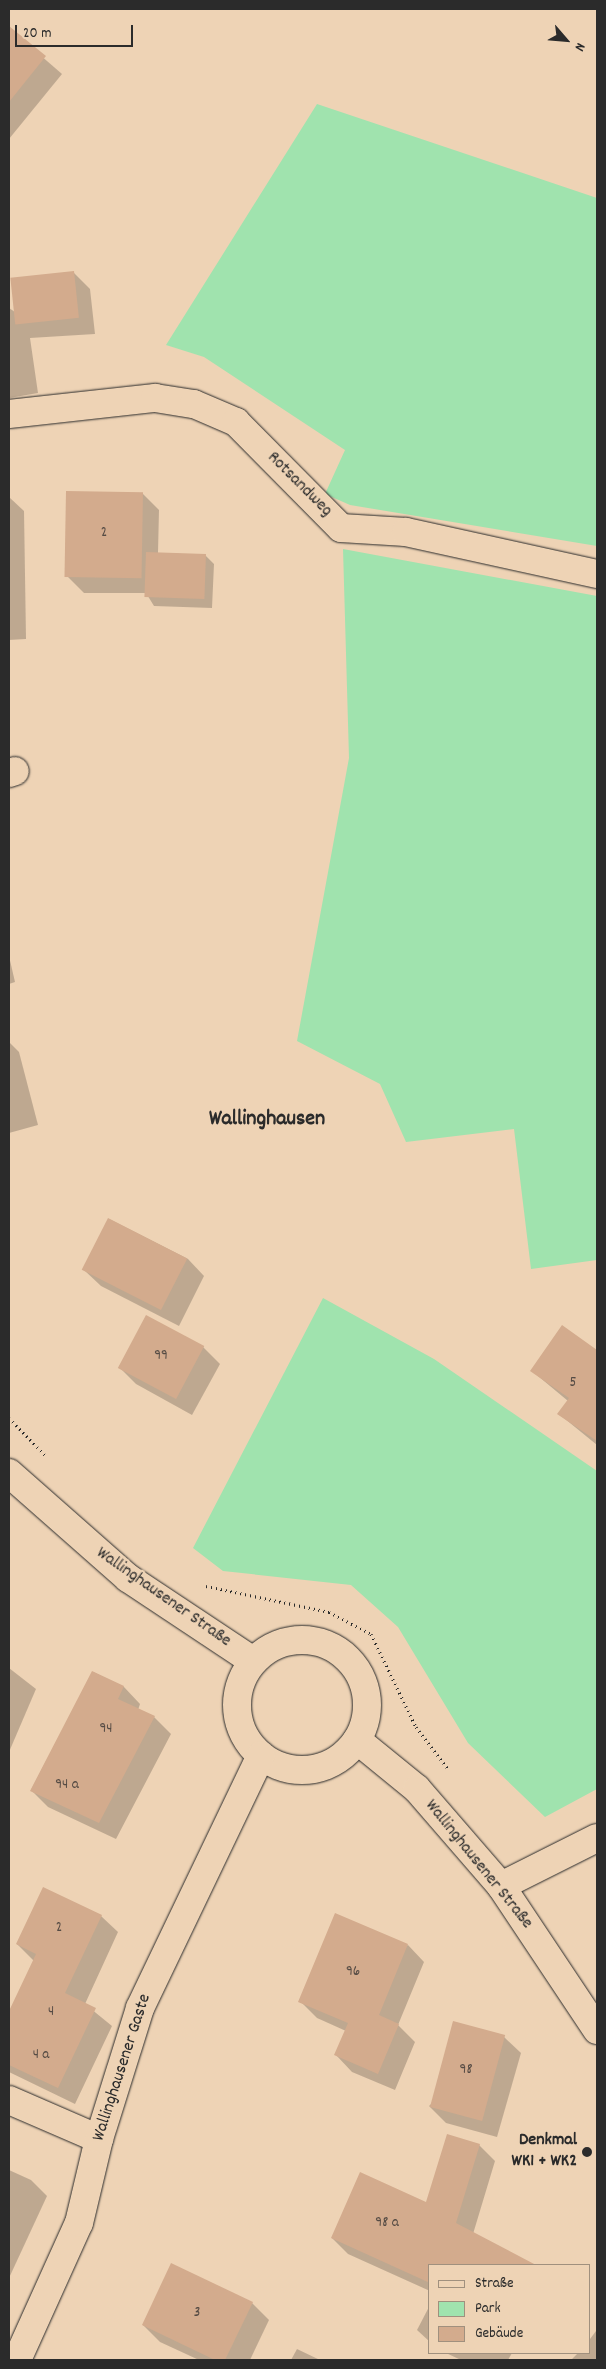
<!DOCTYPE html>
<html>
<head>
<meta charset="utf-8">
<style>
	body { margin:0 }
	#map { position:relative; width:606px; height:2369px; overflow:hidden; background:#eed3b5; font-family:Dekko,sans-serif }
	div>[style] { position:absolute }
	.green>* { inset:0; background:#a0e3ae }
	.shadow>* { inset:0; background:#0003 }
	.building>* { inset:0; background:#d3ab8d; transform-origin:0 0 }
	.path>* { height:3px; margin-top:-1.5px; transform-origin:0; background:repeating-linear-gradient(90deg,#2b2b2b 0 1px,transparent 0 5px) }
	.roads { filter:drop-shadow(0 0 1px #2b2b2b) drop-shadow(0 0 1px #2b2b2b) }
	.minor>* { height:28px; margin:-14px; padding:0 14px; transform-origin:14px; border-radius:14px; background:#eed3b5 }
	.minor>.ring { margin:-14px; padding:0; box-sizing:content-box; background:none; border:28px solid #eed3b5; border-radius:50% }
	.dots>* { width:14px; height:14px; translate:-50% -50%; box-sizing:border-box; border:2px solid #eed3b5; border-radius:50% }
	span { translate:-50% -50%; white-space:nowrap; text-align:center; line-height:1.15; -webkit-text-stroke:5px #eed3b5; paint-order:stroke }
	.number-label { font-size:15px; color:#554b44 }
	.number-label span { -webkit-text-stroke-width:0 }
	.street-label { font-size:18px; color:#2b2b2b }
	.poi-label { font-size:18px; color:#2b2b2b; font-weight:700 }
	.right { translate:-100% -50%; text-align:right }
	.district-label { font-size:22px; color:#2b2b2b; font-weight:700 }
	.frame { position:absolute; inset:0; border:10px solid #2b2b2b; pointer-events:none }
	.legend { position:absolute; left:428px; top:2264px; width:162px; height:90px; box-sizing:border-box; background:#eed3b5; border:1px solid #a0907e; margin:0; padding:6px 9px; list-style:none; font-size:15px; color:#2b2b2b }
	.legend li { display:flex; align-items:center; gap:10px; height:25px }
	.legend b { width:25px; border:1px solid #a0907e }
	.north { position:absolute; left:541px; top:15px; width:50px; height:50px; -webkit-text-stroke:4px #eed3b5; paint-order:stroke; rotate:117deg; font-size:14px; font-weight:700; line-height:20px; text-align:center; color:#2b2b2b }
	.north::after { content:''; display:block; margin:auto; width:18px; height:22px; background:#2b2b2b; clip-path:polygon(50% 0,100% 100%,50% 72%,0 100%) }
	.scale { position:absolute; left:15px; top:25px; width:118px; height:22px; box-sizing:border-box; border:2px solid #2b2b2b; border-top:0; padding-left:6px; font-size:15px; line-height:18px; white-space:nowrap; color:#2b2b2b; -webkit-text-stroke:4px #eed3b5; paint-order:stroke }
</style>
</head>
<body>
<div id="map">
	<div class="green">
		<div style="clip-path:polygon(317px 104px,597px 198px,597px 546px,350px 505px,325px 494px,345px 450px,204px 357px,166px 345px)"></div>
		<div style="clip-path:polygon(343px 549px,597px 596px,597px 1260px,531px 1269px,514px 1129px,406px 1142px,380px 1084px,297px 1041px,349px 758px)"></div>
		<div style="clip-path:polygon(323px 1298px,434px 1359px,597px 1471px,597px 1789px,545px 1817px,468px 1743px,398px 1627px,351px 1585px,223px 1571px,193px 1548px)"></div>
	</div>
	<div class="shadow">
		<div style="clip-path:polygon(9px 28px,62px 74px,9px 139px)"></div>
		<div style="clip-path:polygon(73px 272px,90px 289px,95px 334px,30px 338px,38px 393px,9px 398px,9px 308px,15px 312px)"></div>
		<div style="clip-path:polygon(142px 493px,159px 510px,158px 553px,205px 555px,214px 564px,212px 608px,154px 606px,146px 593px,84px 593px,67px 576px)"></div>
		<div style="clip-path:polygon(9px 497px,24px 511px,26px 639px,9px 640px)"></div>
		<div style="clip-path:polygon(9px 956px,15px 982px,9px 984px)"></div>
		<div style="clip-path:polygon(9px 1042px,19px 1052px,38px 1125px,9px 1133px)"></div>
		<div style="clip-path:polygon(109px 1219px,188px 1259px,204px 1276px,179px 1326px,101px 1286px,84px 1270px)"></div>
		<div style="clip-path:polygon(147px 1317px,203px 1347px,220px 1364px,192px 1415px,136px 1384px,119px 1367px)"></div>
		<div style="clip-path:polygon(562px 1327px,597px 1351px,597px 1445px,559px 1414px,568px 1401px,532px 1371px)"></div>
		<div style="clip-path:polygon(9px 1668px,36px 1689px,9px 1752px)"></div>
		<div style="clip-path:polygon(93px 1672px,124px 1687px,140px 1704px,138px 1710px,154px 1717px,171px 1734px,116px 1839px,48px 1807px,31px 1790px)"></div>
		<div style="clip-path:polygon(101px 1916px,118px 1932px,85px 2004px,112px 2026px,75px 2104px,9px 2072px,9px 2014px,34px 1961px,17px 1944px)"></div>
		<div style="clip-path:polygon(408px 1945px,424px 1962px,398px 2025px,415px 2042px,395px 2090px,352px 2072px,336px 2055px,346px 2031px,317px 2018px,300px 2001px)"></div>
		<div style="clip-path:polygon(504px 2037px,521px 2053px,497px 2137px,446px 2123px,429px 2106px)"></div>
		<div style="clip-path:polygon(479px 2145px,495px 2161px,473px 2234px,533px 2265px,430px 2265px,430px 2291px,348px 2254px,332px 2238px,427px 2204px)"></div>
		<div style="clip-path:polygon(9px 2170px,31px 2180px,47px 2196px,9px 2278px)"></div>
		<div style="clip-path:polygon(252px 2303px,269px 2320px,250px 2360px,199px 2360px,160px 2342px,143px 2325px)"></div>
		<div style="clip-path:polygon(430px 2305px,430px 2342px,417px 2330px)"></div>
		<div style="clip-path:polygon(596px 2331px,597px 2360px,571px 2360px,578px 2353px,590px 2353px,590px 2339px)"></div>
		<div style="clip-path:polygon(297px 2349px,320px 2360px,291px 2360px)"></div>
		<div style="clip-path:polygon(446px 2353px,512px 2353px,508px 2360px,461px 2360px)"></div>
	</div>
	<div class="building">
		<div style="clip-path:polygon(9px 26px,46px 56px,9px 102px)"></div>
		<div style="left:74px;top:271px;width:47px;height:64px;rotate:84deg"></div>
		<div style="left:66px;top:491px;width:77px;height:86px;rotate:1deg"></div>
		<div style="left:146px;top:552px;width:60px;height:45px;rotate:2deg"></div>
		<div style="left:108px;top:1218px;width:89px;height:58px;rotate:27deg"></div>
		<div style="left:146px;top:1315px;width:66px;height:60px;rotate:28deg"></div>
		<div style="clip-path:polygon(562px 1325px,597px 1350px,597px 1441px,557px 1414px,569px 1398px,530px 1371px)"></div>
		<div style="clip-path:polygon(92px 1671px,124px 1686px,118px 1699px,155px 1716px,99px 1823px,30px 1791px)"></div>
		<div style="clip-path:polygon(43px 1887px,102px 1915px,65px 1993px,96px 2008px,58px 2088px,9px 2065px,9px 2011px,36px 1954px,16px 1944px)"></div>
		<div style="clip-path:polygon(335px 1913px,408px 1944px,379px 2015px,399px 2024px,378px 2074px,334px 2055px,348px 2023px,298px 2002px)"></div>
		<div style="left:453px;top:2021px;width:54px;height:89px;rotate:15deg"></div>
		<div style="clip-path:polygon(447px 2134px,480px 2144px,456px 2223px,536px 2265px,430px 2265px,430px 2283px,331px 2238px,360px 2172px,426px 2202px)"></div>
		<div style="clip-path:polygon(171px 2263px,253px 2302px,225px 2360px,215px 2360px,142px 2325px)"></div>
	</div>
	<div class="path">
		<div style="left:9px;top:1418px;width:52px;rotate:45.8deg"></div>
		<div style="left:206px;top:1586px;width:126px;rotate:11.9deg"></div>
		<div style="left:329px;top:1612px;width:47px;rotate:27.6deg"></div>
		<div style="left:371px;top:1634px;width:103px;rotate:64.2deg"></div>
		<div style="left:416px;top:1727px;width:54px;rotate:52.5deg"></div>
	</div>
	<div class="roads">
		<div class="minor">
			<div style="left:9px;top:414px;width:147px;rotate:-6.3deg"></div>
			<div style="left:155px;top:398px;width:39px;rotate:9deg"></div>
			<div style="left:194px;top:404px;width:46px;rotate:23.2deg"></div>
			<div style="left:236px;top:422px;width:149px;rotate:45.3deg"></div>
			<div style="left:341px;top:528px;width:65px;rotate:3.5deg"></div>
			<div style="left:406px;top:532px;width:196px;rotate:12.4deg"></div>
			<div style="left:9px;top:773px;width:6px;rotate:-18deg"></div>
			<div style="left:9px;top:1473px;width:159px;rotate:41.4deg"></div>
			<div style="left:128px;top:1578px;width:150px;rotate:33.6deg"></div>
			<div class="ring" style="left:237px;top:1640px;width:102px;height:102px"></div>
			<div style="left:357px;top:1740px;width:77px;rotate:39.2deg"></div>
			<div style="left:417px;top:1789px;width:128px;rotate:49.1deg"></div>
			<div style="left:501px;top:1886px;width:173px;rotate:56.3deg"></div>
			<div style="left:501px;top:1886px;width:107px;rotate:-26.6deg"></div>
			<div style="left:9px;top:2100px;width:98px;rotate:23.4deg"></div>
			<div style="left:17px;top:2360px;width:150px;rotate:-65.7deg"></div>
			<div style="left:79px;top:2223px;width:86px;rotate:-76.6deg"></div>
			<div style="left:99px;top:2139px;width:137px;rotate:-72.6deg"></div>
			<div style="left:140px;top:2008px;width:280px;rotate:-64.4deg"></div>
		</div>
	</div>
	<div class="dots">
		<div style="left:587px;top:2152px;background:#2b2b2b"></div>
	</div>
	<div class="number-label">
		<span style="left:104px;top:534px">2</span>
		<span style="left:161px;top:1357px">99</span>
		<span style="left:573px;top:1384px">5</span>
		<span style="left:106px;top:1730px">94</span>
		<span style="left:67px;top:1786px">94 a</span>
		<span style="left:59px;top:1929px">2</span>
		<span style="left:353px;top:1973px">96</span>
		<span style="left:51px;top:2013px">4</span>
		<span style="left:41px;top:2056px">4 a</span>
		<span style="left:466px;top:2071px">98</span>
		<span style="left:387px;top:2224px">98 a</span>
		<span style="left:197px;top:2314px">3</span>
	</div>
	<div class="street-label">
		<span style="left:299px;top:485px;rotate:45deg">Rotsandweg</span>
		<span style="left:163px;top:1598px;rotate:35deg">Wallinghausener Straße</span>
		<span style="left:478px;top:1865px;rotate:51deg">Wallinghausener Straße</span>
		<span style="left:123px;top:2068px;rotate:-72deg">Wallinghausener Gaste</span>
	</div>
	<div class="poi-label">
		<span class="right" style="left:577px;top:2152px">Denkmal<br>WK1 + WK2</span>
	</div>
	<div class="district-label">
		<span style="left:267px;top:1120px">Wallinghausen</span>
	</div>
	<div class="frame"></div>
	<ul class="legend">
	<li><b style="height:6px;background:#eed3b5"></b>Straße</li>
	<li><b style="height:14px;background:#a0e3ae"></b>Park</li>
	<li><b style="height:14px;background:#d3ab8d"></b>Gebäude</li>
	</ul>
	<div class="north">N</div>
	<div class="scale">20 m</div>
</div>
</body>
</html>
